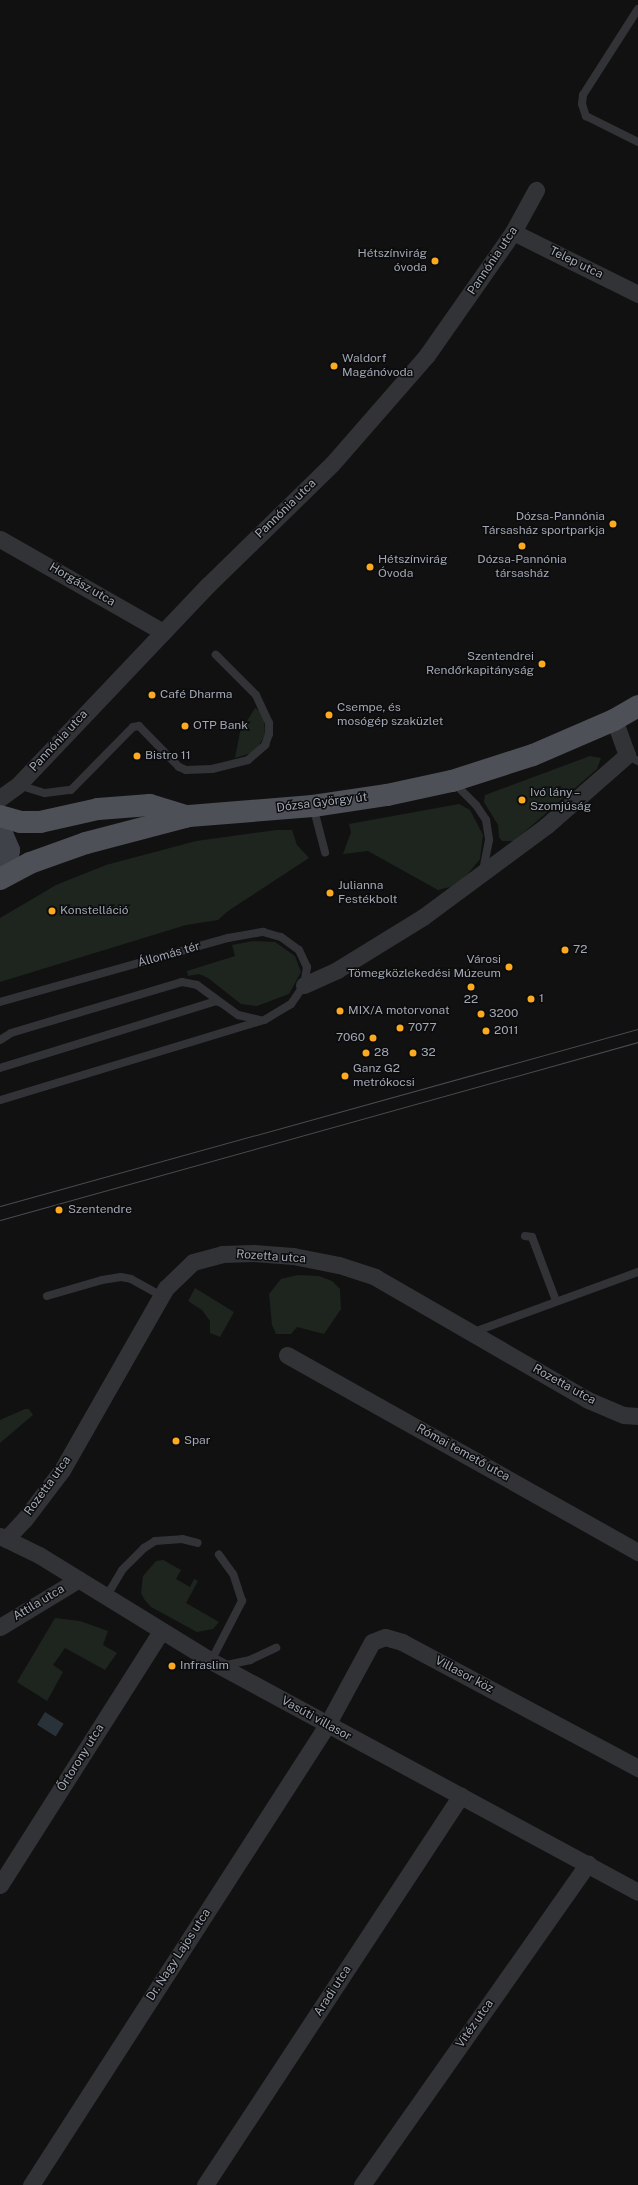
<!DOCTYPE html>
<html>
<head>
<meta charset="utf-8">
<style>
	body { margin:0 }
	#map { position:relative; width:638px; height:2185px; overflow:hidden; background:#111112; font-family:"Public Sans",sans-serif }
	div>[style] { position:absolute }
	.green>* { inset:0; background:#1d251e }
	.water>* { inset:0; background:#293238; transform-origin:0 0 }
	.lane>* { height:8px; margin:-4px; padding:0 4px; transform-origin:4px; border-radius:4px; background:#323337 }
	.street>* { height:17px; margin:-8.5px; padding:0 8.5px; transform-origin:8.5px; border-radius:8.5px; background:#323337 }
	.secondary>* { height:22px; margin:-11px; padding:0 11px; transform-origin:11px; border-radius:11px; background:#3f4248 }
	.primary>* { height:22px; margin:-11px; padding:0 11px; transform-origin:11px; border-radius:11px; background:#4d5057 }
	.tram>* { height:1px; margin:-0.5px; padding:0 0.5px; transform-origin:0.5px; border-radius:0.5px; background:#484b51 }
	.dots>* { width:11px; height:11px; translate:-50% -50%; box-sizing:border-box; border:2px solid #0c0c0d; border-radius:50% }
	span { translate:-50% -50%; white-space:nowrap; text-align:center; line-height:1.15; -webkit-text-stroke:3px #0c0c0d; paint-order:stroke }
	.poi-label { font-size:12px; color:#a1a7b4 }
	.right { translate:-100% -50%; text-align:right }
	.left { translate:0 -50%; text-align:left }
	.street-label { font-size:12px; color:#a1a7b4 }
</style>
</head>
<body>
<div id="map">
	<div class="green">
		<div style="clip-path:polygon(255px 708px,260px 711px,264px 720px,265px 735px,255px 752px,235px 758px,240px 732px)"></div>
		<div style="clip-path:polygon(590px 756px,601px 758px,597px 769px,514px 841px,502px 841px,499px 837px,498px 825px,484px 802px,485px 795px)"></div>
		<div style="clip-path:polygon(459px 804px,470px 810px,483px 835px,480px 859px,463px 880px,450px 887px,438px 890px,368px 851px,343px 854px,351px 832px,349px 824px)"></div>
		<div style="clip-path:polygon(277px 830px,292px 830px,297px 845px,309px 858px,228px 911px,218px 920px,186px 925px,0 982px,0 918px,56px 885px,106px 865px,196px 841px)"></div>
		<div style="clip-path:polygon(253px 941px,275px 942px,295px 956px,301px 972px,289px 994px,257px 1006px,241px 1004px,208px 978px,199px 974px,188px 976px,187px 971px,235px 956px,232px 945px)"></div>
		<div style="clip-path:polygon(298px 1275px,319px 1276px,332px 1281px,340px 1289px,341px 1309px,324px 1334px,297px 1327px,291px 1334px,276px 1334px,272px 1325px,269px 1294px,281px 1279px)"></div>
		<div style="clip-path:polygon(195px 1288px,234px 1312px,220px 1337px,210px 1333px,210px 1321px,202px 1310px,188px 1301px)"></div>
		<div style="clip-path:polygon(25px 1409px,29px 1409px,33px 1415px,0 1443px,0 1420px)"></div>
		<div style="clip-path:polygon(163px 1560px,181px 1570px,176px 1579px,190px 1587px,194px 1579px,198px 1581px,186px 1603px,219px 1622px,213px 1629px,197px 1632px,151px 1607px,144px 1599px,141px 1593px,143px 1576px,156px 1561px)"></div>
		<div style="clip-path:polygon(55px 1618px,80px 1621px,108px 1631px,103px 1645px,117px 1653px,105px 1670px,65px 1648px,53px 1665px,63px 1672px,47px 1701px,17px 1682px)"></div>
	</div>
	<div class="water">
		<div style="left:45px;top:1712px;width:22px;height:15px;rotate:32deg"></div>
	</div>
	<div class="lane">
		<div style="left:638px;top:9px;width:102px;rotate:122.6deg"></div>
		<div style="left:583px;top:95px;width:9px;rotate:96deg"></div>
		<div style="left:582px;top:104px;width:13px;rotate:72deg"></div>
		<div style="left:586px;top:116px;width:58px;rotate:26.6deg"></div>
		<div style="left:627px;top:755px;width:13px;rotate:29deg"></div>
		<div style="left:454px;top:783px;width:31px;rotate:45deg"></div>
		<div style="left:476px;top:805px;width:18px;rotate:56deg"></div>
		<div style="left:486px;top:820px;width:20px;rotate:81deg"></div>
		<div style="left:489px;top:840px;width:31px;rotate:101deg"></div>
		<div style="left:18px;top:785px;width:28px;rotate:17deg"></div>
		<div style="left:45px;top:793px;width:26px;rotate:-7deg"></div>
		<div style="left:71px;top:790px;width:88px;rotate:-45.5deg"></div>
		<div style="left:133px;top:727px;width:6px;rotate:-9deg"></div>
		<div style="left:139px;top:726px;width:57px;rotate:45.7deg"></div>
		<div style="left:179px;top:767px;width:8px;rotate:23deg"></div>
		<div style="left:186px;top:770px;width:26px;rotate:-2deg"></div>
		<div style="left:212px;top:769px;width:37px;rotate:-14deg"></div>
		<div style="left:248px;top:760px;width:23px;rotate:-41deg"></div>
		<div style="left:265px;top:745px;width:12px;rotate:-70deg"></div>
		<div style="left:269px;top:734px;width:11px;rotate:-90deg"></div>
		<div style="left:269px;top:723px;width:31px;rotate:-115deg"></div>
		<div style="left:256px;top:695px;width:57px;rotate:-135deg"></div>
		<div style="left:313px;top:806px;width:48px;rotate:75.4deg"></div>
		<div style="left:0;top:1002px;width:237px;rotate:-15.7deg"></div>
		<div style="left:228px;top:938px;width:36px;rotate:-10deg"></div>
		<div style="left:263px;top:932px;width:19px;rotate:16deg"></div>
		<div style="left:281px;top:937px;width:22px;rotate:36deg"></div>
		<div style="left:299px;top:950px;width:19px;rotate:65deg"></div>
		<div style="left:307px;top:967px;width:18px;rotate:99deg"></div>
		<div style="left:304px;top:985px;width:23px;rotate:124deg"></div>
		<div style="left:291px;top:1004px;width:31px;rotate:149deg"></div>
		<div style="left:264px;top:1020px;width:276px;rotate:163.1deg"></div>
		<div style="left:0;top:1040px;width:13px;rotate:-32deg"></div>
		<div style="left:11px;top:1033px;width:178px;rotate:-16.6deg"></div>
		<div style="left:182px;top:982px;width:15px;rotate:11deg"></div>
		<div style="left:197px;top:985px;width:51px;rotate:36.2deg"></div>
		<div style="left:238px;top:1015px;width:22px;rotate:13deg"></div>
		<div style="left:0;top:1068px;width:226px;rotate:-17.2deg"></div>
		<div style="left:216px;top:1001px;width:5px;rotate:22deg"></div>
		<div style="left:525px;top:1236px;width:7px;rotate:8deg"></div>
		<div style="left:532px;top:1237px;width:68px;rotate:69.4deg"></div>
		<div style="left:47px;top:1296px;width:57px;rotate:-16.2deg"></div>
		<div style="left:102px;top:1280px;width:19px;rotate:-9deg"></div>
		<div style="left:121px;top:1277px;width:10px;rotate:11deg"></div>
		<div style="left:131px;top:1279px;width:33px;rotate:29deg"></div>
		<div style="left:474px;top:1332px;width:175px;rotate:-20.1deg"></div>
		<div style="left:106px;top:1597px;width:31px;rotate:-59deg"></div>
		<div style="left:122px;top:1570px;width:31px;rotate:-45deg"></div>
		<div style="left:144px;top:1548px;width:13px;rotate:-32deg"></div>
		<div style="left:155px;top:1541px;width:27px;rotate:-4deg"></div>
		<div style="left:182px;top:1539px;width:16px;rotate:14deg"></div>
		<div style="left:211px;top:1661px;width:68px;rotate:-62.7deg"></div>
		<div style="left:242px;top:1601px;width:28px;rotate:-108deg"></div>
		<div style="left:233px;top:1574px;width:24px;rotate:-126deg"></div>
		<div style="left:222px;top:1666px;width:29px;rotate:-12deg"></div>
		<div style="left:250px;top:1660px;width:29px;rotate:-25deg"></div>
	</div>
	<div class="street">
		<div style="left:513px;top:232px;width:140px;rotate:26.4deg"></div>
		<div style="left:0;top:539px;width:188px;rotate:29.7deg"></div>
		<div style="left:0;top:798px;width:22px;rotate:-36deg"></div>
		<div style="left:18px;top:785px;width:276px;rotate:-46.5deg"></div>
		<div style="left:208px;top:585px;width:173px;rotate:-44.3deg"></div>
		<div style="left:332px;top:464px;width:145px;rotate:-48.9deg"></div>
		<div style="left:427px;top:355px;width:150px;rotate:-55deg"></div>
		<div style="left:513px;top:232px;width:48px;rotate:-61.3deg"></div>
		<div style="left:304px;top:985px;width:36px;rotate:-24deg"></div>
		<div style="left:337px;top:970px;width:101px;rotate:-31.6deg"></div>
		<div style="left:423px;top:917px;width:153px;rotate:-36.5deg"></div>
		<div style="left:546px;top:826px;width:108px;rotate:-41.2deg"></div>
		<div style="left:627px;top:755px;width:37px;rotate:-110deg"></div>
		<div style="left:287px;top:1355px;width:403px;rotate:29.3deg"></div>
		<div style="left:0;top:1536px;width:43px;rotate:26deg"></div>
		<div style="left:39px;top:1555px;width:202px;rotate:31.6deg"></div>
		<div style="left:211px;top:1661px;width:485px;rotate:28.4deg"></div>
		<div style="left:6px;top:1539px;width:26px;rotate:-47deg"></div>
		<div style="left:24px;top:1520px;width:63px;rotate:-52.8deg"></div>
		<div style="left:62px;top:1470px;width:210px;rotate:-60.3deg"></div>
		<div style="left:166px;top:1288px;width:37px;rotate:-44deg"></div>
		<div style="left:193px;top:1262px;width:30px;rotate:-15deg"></div>
		<div style="left:222px;top:1254px;width:31px;rotate:-2deg"></div>
		<div style="left:253px;top:1253px;width:40px;rotate:4.3deg"></div>
		<div style="left:293px;top:1256px;width:47px;rotate:11.1deg"></div>
		<div style="left:339px;top:1265px;width:38px;rotate:18deg"></div>
		<div style="left:375px;top:1277px;width:246px;rotate:30deg"></div>
		<div style="left:588px;top:1400px;width:39px;rotate:23deg"></div>
		<div style="left:624px;top:1415px;width:14px;rotate:4deg"></div>
		<div style="left:0;top:1627px;width:92px;rotate:-31.3deg"></div>
		<div style="left:0;top:1885px;width:301px;rotate:-57.6deg"></div>
		<div style="left:31px;top:2185px;width:547px;rotate:-57.24deg"></div>
		<div style="left:327px;top:1725px;width:94px;rotate:-61.5deg"></div>
		<div style="left:372px;top:1642px;width:14px;rotate:-21deg"></div>
		<div style="left:385px;top:1637px;width:18px;rotate:16deg"></div>
		<div style="left:402px;top:1642px;width:268px;rotate:28.1deg"></div>
		<div style="left:205px;top:2185px;width:466px;rotate:-56.7deg"></div>
		<div style="left:362px;top:2185px;width:393px;rotate:-54.9deg"></div>
	</div>
	<div class="secondary">
		<div style="left:0;top:829px;width:23px;rotate:67deg"></div>
		<div style="left:9px;top:850px;width:11px;rotate:100deg"></div>
		<div style="left:7px;top:861px;width:12px;rotate:125deg"></div>
	</div>
	<div class="primary">
		<div style="left:0;top:816px;width:22px;rotate:16deg"></div>
		<div style="left:21px;top:822px;width:19px"></div>
		<div style="left:40px;top:822px;width:59px;rotate:-12.6deg"></div>
		<div style="left:98px;top:809px;width:52px;rotate:-4.4deg"></div>
		<div style="left:150px;top:805px;width:39px;rotate:17deg"></div>
		<div style="left:0;top:879px;width:34px;rotate:-28deg"></div>
		<div style="left:30px;top:863px;width:59px;rotate:-19.7deg"></div>
		<div style="left:86px;top:843px;width:106px;rotate:-14.7deg"></div>
		<div style="left:189px;top:816px;width:124px;rotate:-4.6deg"></div>
		<div style="left:313px;top:806px;width:75px;rotate:-8.5deg"></div>
		<div style="left:387px;top:795px;width:66px;rotate:-12.2deg"></div>
		<div style="left:452px;top:781px;width:85px;rotate:-17.8deg"></div>
		<div style="left:533px;top:755px;width:88px;rotate:-23.4deg"></div>
		<div style="left:614px;top:720px;width:28px;rotate:-30deg"></div>
	</div>
	<div class="tram">
		<div style="left:0;top:1206px;width:662px;rotate:-15.51deg"></div>
		<div style="left:0;top:1220px;width:662px;rotate:-15.59deg"></div>
	</div>
	<div class="dots">
		<div style="left:435px;top:261px;background:#fcaa1f"></div>
		<div style="left:334px;top:366px;background:#fcaa1f"></div>
		<div style="left:613px;top:524px;background:#fcaa1f"></div>
		<div style="left:522px;top:546px;background:#fcaa1f"></div>
		<div style="left:370px;top:567px;background:#fcaa1f"></div>
		<div style="left:542px;top:664px;background:#fcaa1f"></div>
		<div style="left:152px;top:695px;background:#fcaa1f"></div>
		<div style="left:329px;top:715px;background:#fcaa1f"></div>
		<div style="left:185px;top:726px;background:#fcaa1f"></div>
		<div style="left:137px;top:756px;background:#fcaa1f"></div>
		<div style="left:522px;top:800px;background:#fcaa1f"></div>
		<div style="left:330px;top:893px;background:#fcaa1f"></div>
		<div style="left:52px;top:911px;background:#fcaa1f"></div>
		<div style="left:565px;top:950px;background:#fcaa1f"></div>
		<div style="left:509px;top:967px;background:#fcaa1f"></div>
		<div style="left:471px;top:987px;background:#fcaa1f"></div>
		<div style="left:531px;top:999px;background:#fcaa1f"></div>
		<div style="left:340px;top:1011px;background:#fcaa1f"></div>
		<div style="left:481px;top:1014px;background:#fcaa1f"></div>
		<div style="left:400px;top:1028px;background:#fcaa1f"></div>
		<div style="left:486px;top:1031px;background:#fcaa1f"></div>
		<div style="left:373px;top:1038px;background:#fcaa1f"></div>
		<div style="left:366px;top:1053px;background:#fcaa1f"></div>
		<div style="left:413px;top:1053px;background:#fcaa1f"></div>
		<div style="left:345px;top:1076px;background:#fcaa1f"></div>
		<div style="left:59px;top:1210px;background:#fcaa1f"></div>
		<div style="left:176px;top:1441px;background:#fcaa1f"></div>
		<div style="left:172px;top:1666px;background:#fcaa1f"></div>
	</div>
	<div class="poi-label">
		<span class="right" style="left:427px;top:261px">Hétszínvirág<br>óvoda</span>
		<span class="left" style="left:342px;top:366px">Waldorf<br>Magánóvoda</span>
		<span class="right" style="left:605px;top:524px">Dózsa-Pannónia<br>Társasház sportparkja</span>
		<span class="left" style="left:378px;top:567px">Hétszínvirág<br>Óvoda</span>
		<span style="left:522px;top:567px">Dózsa-Pannónia<br>társasház</span>
		<span class="right" style="left:534px;top:664px">Szentendrei<br>Rendőrkapitányság</span>
		<span class="left" style="left:160px;top:695px">Café Dharma</span>
		<span class="left" style="left:337px;top:715px">Csempe, és<br>mosógép szaküzlet</span>
		<span class="left" style="left:193px;top:726px">OTP Bank</span>
		<span class="left" style="left:145px;top:756px">Bistro 11</span>
		<span class="left" style="left:530px;top:800px">Ivó lány –<br>Szomjúság</span>
		<span class="left" style="left:338px;top:893px">Julianna<br>Festékbolt</span>
		<span class="left" style="left:60px;top:911px">Konstelláció</span>
		<span class="left" style="left:573px;top:950px">72</span>
		<span class="right" style="left:501px;top:967px">Városi<br>Tömegközlekedési Múzeum</span>
		<span class="left" style="left:539px;top:999px">1</span>
		<span style="left:471px;top:1000px">22</span>
		<span class="left" style="left:348px;top:1011px">MIX/A motorvonat</span>
		<span class="left" style="left:489px;top:1014px">3200</span>
		<span class="left" style="left:408px;top:1028px">7077</span>
		<span class="left" style="left:494px;top:1031px">2011</span>
		<span class="right" style="left:365px;top:1038px">7060</span>
		<span class="left" style="left:374px;top:1053px">28</span>
		<span class="left" style="left:421px;top:1053px">32</span>
		<span class="left" style="left:353px;top:1076px">Ganz G2<br>metrókocsi</span>
		<span class="left" style="left:68px;top:1210px">Szentendre</span>
		<span class="left" style="left:184px;top:1441px">Spar</span>
		<span class="left" style="left:180px;top:1666px">Infraslim</span>
	</div>
	<div class="street-label">
		<span style="left:493px;top:261px;rotate:-56deg">Pannónia utca</span>
		<span style="left:576px;top:263px;rotate:26deg">Telep utca</span>
		<span style="left:286px;top:509px;rotate:-44deg">Pannónia utca</span>
		<span style="left:82px;top:585px;rotate:30deg">Horgász utca</span>
		<span style="left:59px;top:741px;rotate:-47deg">Pannónia utca</span>
		<span style="left:322px;top:803px;rotate:-7deg">Dózsa György út</span>
		<span style="left:169px;top:955px;rotate:-16deg">Állomás tér</span>
		<span style="left:271px;top:1257px;rotate:4deg">Rozetta utca</span>
		<span style="left:564px;top:1385px;rotate:29deg">Rozetta utca</span>
		<span style="left:463px;top:1453px;rotate:29deg">Római temető utca</span>
		<span style="left:48px;top:1486px;rotate:-54deg">Rozetta utca</span>
		<span style="left:39px;top:1603px;rotate:-31deg">Attila utca</span>
		<span style="left:464px;top:1675px;rotate:28deg">Villasor köz</span>
		<span style="left:316px;top:1719px;rotate:29deg">Vasúti villasor</span>
		<span style="left:81px;top:1758px;rotate:-58deg">Őrtorony utca</span>
		<span style="left:179px;top:1955px;rotate:-57deg">Dr. Nagy Lajos utca</span>
		<span style="left:333px;top:1991px;rotate:-57deg">Aradi utca</span>
		<span style="left:475px;top:2024px;rotate:-55deg">Vitéz utca</span>
	</div>
</div>
</body>
</html>
